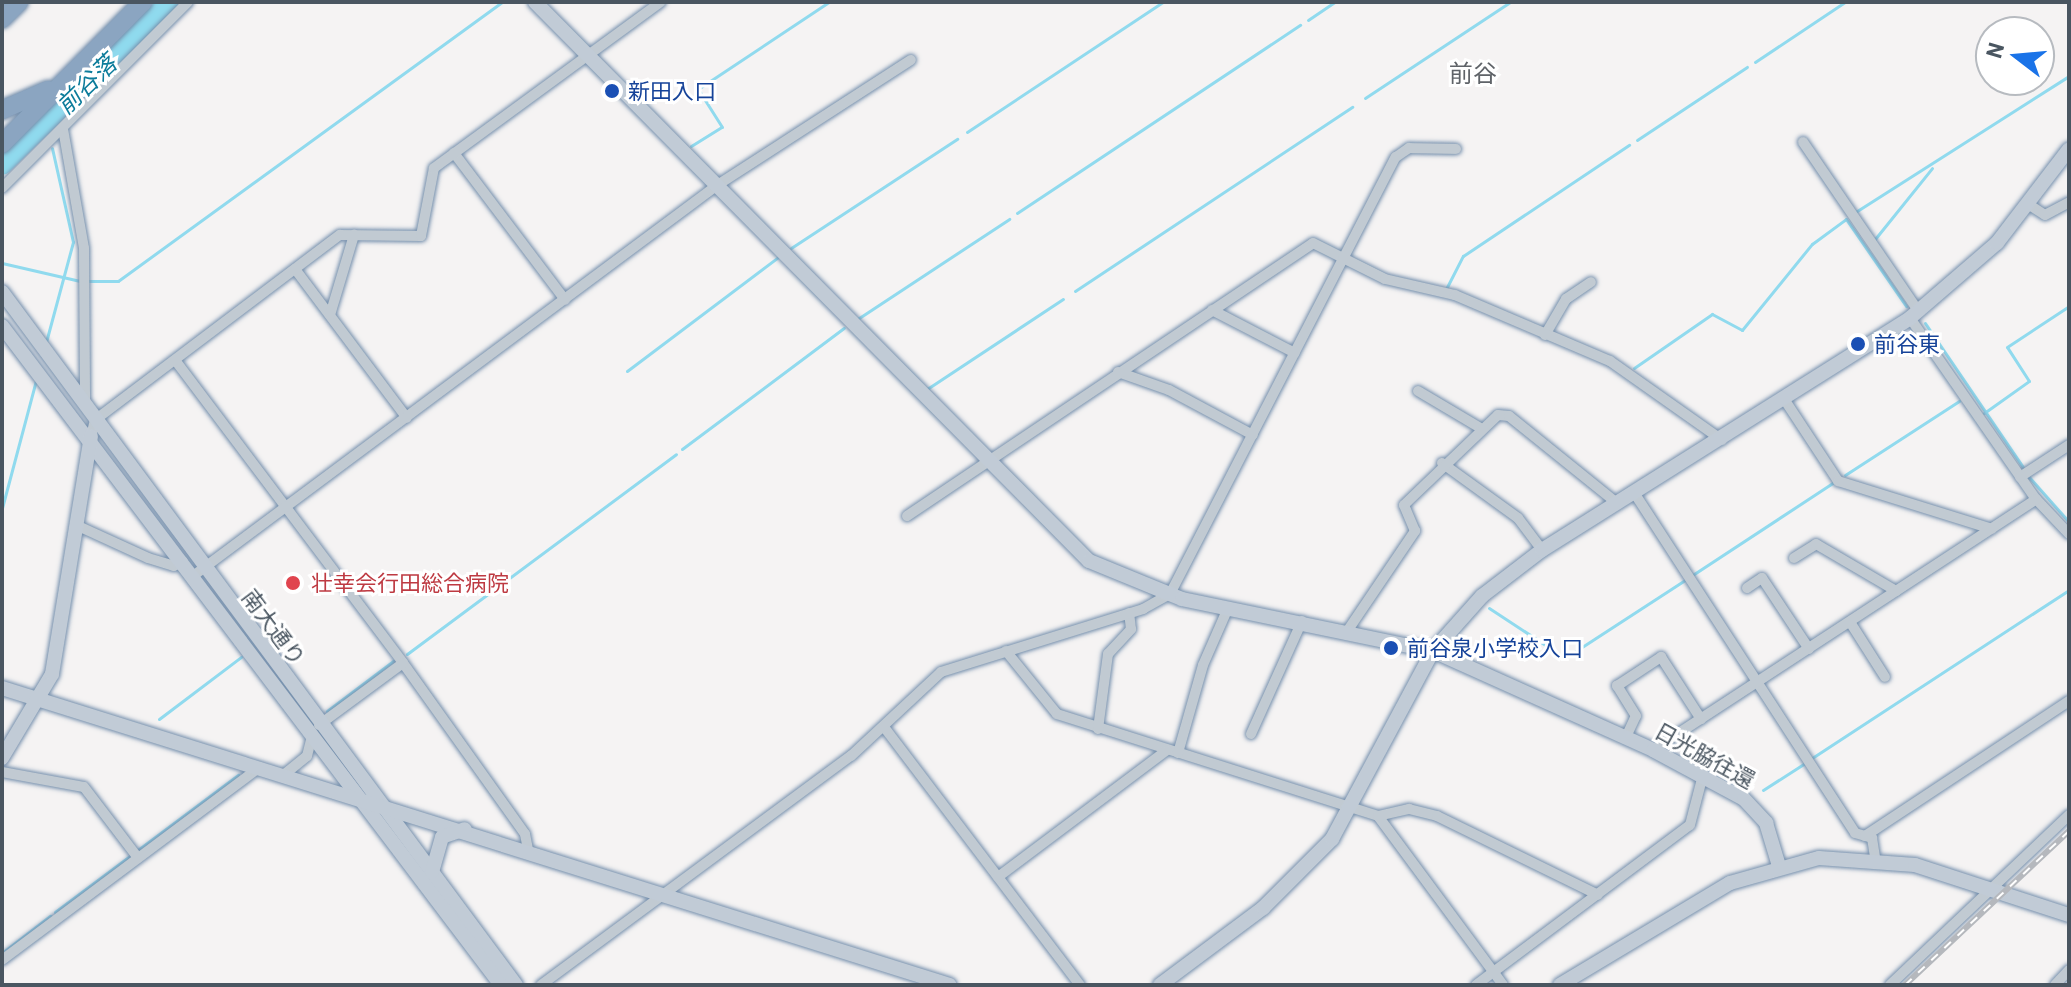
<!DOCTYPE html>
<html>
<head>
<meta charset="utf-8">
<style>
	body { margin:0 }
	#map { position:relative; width:2071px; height:987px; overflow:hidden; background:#f5f3f3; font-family:Barlow,"Noto Sans JP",sans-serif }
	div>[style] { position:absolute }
	.stream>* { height:3px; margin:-1.5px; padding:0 1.5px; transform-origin:1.5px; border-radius:1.5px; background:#90daee }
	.river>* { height:20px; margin:-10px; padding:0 10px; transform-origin:10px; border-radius:10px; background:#90daee }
	.roads { filter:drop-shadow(0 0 2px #7690ad) drop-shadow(0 0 2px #7690ad) }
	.street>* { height:10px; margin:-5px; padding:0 5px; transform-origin:5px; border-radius:5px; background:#c1cad2 }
	.secondary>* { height:14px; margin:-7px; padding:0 7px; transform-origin:7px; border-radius:7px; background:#c1cbd6 }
	.highway>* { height:18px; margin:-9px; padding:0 9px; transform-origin:9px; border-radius:9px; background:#8ba5c1 }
	.rail>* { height:6px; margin-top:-3px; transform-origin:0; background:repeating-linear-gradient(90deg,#fff 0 9px,#b5b8bd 0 18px); box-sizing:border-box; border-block:2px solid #b5b8bd }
	.dots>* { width:22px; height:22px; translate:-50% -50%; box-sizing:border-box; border:4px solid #fff; border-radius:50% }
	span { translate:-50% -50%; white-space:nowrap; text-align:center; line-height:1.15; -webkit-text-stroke:6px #fff; paint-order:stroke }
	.transit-label { font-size:22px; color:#164399 }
	.left { translate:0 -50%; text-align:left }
	.health-label { font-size:22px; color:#be3a42 }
	.street-label { font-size:22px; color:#4a5661 }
	.neighbourhood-label { font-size:24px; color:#5f6368 }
	.water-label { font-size:24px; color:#0c7c9b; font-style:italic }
	.frame { position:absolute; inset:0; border:4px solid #4a5661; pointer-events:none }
	.north { position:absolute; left:1975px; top:16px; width:80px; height:80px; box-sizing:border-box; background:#fff; border:2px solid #b7bbc0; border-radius:50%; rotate:286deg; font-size:22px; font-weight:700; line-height:32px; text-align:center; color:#4a5661 }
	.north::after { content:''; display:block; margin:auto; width:28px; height:36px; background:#1a73e8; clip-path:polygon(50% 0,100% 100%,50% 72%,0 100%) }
</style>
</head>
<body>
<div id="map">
	<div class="stream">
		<div style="left:1308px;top:20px;width:32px;rotate:-34deg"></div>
		<div style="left:1755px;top:62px;width:108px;rotate:-33.7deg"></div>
		<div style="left:1365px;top:98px;width:174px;rotate:-33.5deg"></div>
		<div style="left:967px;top:132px;width:235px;rotate:-33.6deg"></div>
		<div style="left:1637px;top:140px;width:132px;rotate:-33.6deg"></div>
		<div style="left:691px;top:146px;width:36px;rotate:-32deg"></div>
		<div style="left:722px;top:127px;width:45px;rotate:-122.3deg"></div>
		<div style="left:698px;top:89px;width:157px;rotate:-33.6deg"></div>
		<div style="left:1857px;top:211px;width:251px;rotate:-32.5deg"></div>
		<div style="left:1017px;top:213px;width:340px;rotate:-33.6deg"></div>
		<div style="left:1875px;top:239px;width:91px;rotate:-51.2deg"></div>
		<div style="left:791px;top:248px;width:199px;rotate:-33.3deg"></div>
		<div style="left:2px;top:263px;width:80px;rotate:13deg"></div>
		<div style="left:87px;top:281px;width:31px"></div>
		<div style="left:118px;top:281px;width:475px;rotate:-36deg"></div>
		<div style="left:1447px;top:287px;width:35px;rotate:-63deg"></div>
		<div style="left:1463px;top:256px;width:200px;rotate:-33.8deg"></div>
		<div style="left:1075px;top:291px;width:333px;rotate:-33.6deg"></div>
		<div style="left:859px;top:318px;width:180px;rotate:-33.4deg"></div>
		<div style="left:1925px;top:323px;width:174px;rotate:55.8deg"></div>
		<div style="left:46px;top:342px;width:104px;rotate:-74.9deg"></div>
		<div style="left:73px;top:242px;width:96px;rotate:-102.6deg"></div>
		<div style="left:1634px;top:368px;width:95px;rotate:-34.7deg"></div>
		<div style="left:1712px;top:314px;width:34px;rotate:28deg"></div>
		<div style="left:1742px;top:330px;width:111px;rotate:-50.9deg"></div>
		<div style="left:1812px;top:244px;width:42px;rotate:-36.3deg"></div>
		<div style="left:1846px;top:219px;width:106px;rotate:55.4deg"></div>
		<div style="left:627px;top:371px;width:188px;rotate:-37deg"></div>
		<div style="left:927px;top:389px;width:163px;rotate:-33.5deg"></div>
		<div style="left:1984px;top:413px;width:55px;rotate:-35.4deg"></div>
		<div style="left:2029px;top:381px;width:40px;rotate:-122.9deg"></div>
		<div style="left:2007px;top:347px;width:74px;rotate:-33.5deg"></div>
		<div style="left:682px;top:449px;width:202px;rotate:-36.8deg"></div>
		<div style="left:1845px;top:475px;width:136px;rotate:-33deg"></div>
		<div style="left:2029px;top:477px;width:60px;rotate:48.4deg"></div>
		<div style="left:2px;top:508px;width:132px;rotate:-75.1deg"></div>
		<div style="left:1694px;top:574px;width:168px;rotate:-33.3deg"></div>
		<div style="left:1489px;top:608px;width:91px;rotate:33.3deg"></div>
		<div style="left:1565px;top:658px;width:143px;rotate:-33deg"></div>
		<div style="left:407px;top:654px;width:335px;rotate:-36.6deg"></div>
		<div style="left:327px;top:711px;width:83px;rotate:-37.1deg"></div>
		<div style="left:159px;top:719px;width:103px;rotate:-37.1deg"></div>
		<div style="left:1812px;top:758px;width:307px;rotate:-33.2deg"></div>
		<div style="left:1763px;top:790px;width:50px;rotate:-32.7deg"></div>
		<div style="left:55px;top:912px;width:229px;rotate:-36.8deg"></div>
		<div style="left:2px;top:953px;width:61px;rotate:-37.6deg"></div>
	</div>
	<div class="river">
		<div style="left:2px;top:165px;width:233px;rotate:-44.3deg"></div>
	</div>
	<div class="roads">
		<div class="street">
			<div style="left:63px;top:129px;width:121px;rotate:80deg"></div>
			<div style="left:84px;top:248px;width:157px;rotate:89.6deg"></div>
			<div style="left:1803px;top:142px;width:206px;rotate:55.7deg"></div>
			<div style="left:454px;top:153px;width:184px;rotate:52.9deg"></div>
			<div style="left:2px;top:188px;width:263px;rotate:-45deg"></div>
			<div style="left:2028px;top:204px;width:20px;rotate:33deg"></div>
			<div style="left:2045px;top:215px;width:27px;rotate:-28deg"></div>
			<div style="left:295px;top:269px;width:186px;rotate:53.1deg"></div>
			<div style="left:1212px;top:310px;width:93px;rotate:27.4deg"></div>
			<div style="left:330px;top:315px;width:84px;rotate:-73.3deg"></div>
			<div style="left:1910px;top:318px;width:221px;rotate:55.2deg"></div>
			<div style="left:2036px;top:499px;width:48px;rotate:46.7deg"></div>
			<div style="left:1545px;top:335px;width:42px;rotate:-59.7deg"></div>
			<div style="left:1566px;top:299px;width:30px;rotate:-34deg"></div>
			<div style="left:175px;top:360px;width:379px;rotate:53deg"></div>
			<div style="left:403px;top:663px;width:210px;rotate:54.5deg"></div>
			<div style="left:525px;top:834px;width:15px;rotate:79deg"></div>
			<div style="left:1118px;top:372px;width:54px;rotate:19.4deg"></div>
			<div style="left:1169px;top:390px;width:95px;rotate:28.2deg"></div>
			<div style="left:1418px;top:391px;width:74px;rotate:30.7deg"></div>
			<div style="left:1786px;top:402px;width:95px;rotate:56.6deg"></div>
			<div style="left:1838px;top:481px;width:161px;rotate:17.3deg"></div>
			<div style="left:91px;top:436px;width:16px;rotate:-76deg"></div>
			<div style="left:95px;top:420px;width:307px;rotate:-37.1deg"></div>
			<div style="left:340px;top:235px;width:81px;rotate:0.7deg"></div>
			<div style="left:421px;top:236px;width:69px;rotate:-79.2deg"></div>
			<div style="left:434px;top:168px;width:281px;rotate:-36.2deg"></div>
			<div style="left:1442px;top:463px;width:94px;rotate:35.9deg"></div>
			<div style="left:1518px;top:518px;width:40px;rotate:53deg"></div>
			<div style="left:2020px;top:477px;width:59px;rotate:-33.1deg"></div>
			<div style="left:1635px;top:494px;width:404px;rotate:57deg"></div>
			<div style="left:1855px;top:833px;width:18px;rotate:16deg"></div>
			<div style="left:1872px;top:838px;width:20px;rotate:81deg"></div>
			<div style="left:907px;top:516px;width:489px;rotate:-33.9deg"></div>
			<div style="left:1313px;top:243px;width:80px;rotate:26.6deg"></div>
			<div style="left:1385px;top:279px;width:72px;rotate:12.9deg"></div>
			<div style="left:1455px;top:295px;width:168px;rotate:23.1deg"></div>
			<div style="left:1610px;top:361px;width:137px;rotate:35.2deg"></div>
			<div style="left:76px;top:525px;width:79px;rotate:24.6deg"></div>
			<div style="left:148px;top:558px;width:27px;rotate:17deg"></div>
			<div style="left:174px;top:566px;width:10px;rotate:-29deg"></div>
			<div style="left:1794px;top:558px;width:26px;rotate:-32deg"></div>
			<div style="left:1816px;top:544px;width:93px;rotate:30.4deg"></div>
			<div style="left:193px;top:576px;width:652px;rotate:-36.71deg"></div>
			<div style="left:716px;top:186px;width:232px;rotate:-32.9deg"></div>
			<div style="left:1747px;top:588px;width:18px;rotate:-34deg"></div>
			<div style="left:1762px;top:578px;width:85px;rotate:56.5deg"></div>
			<div style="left:1850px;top:622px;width:65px;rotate:57.5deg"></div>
			<div style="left:1348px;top:630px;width:120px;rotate:-55.9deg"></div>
			<div style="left:1415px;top:531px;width:28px;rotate:-113deg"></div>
			<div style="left:1404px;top:505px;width:130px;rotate:-43.8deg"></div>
			<div style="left:1498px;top:415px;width:11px;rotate:5deg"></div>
			<div style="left:1509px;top:416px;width:140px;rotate:38.9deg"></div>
			<div style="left:1006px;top:651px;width:81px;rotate:51deg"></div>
			<div style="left:1057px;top:714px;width:337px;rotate:17.6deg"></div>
			<div style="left:1378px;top:816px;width:210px;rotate:53.5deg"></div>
			<div style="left:319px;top:725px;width:104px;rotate:-36.4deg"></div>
			<div style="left:884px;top:727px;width:324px;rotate:52.8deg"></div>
			<div style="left:1098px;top:729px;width:76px;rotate:-82.4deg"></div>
			<div style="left:1108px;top:654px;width:34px;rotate:-47deg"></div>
			<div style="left:1131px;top:629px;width:16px;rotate:-97deg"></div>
			<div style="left:1251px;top:734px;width:124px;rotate:-65.7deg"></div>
			<div style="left:1626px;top:737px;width:23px;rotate:-65deg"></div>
			<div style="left:1636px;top:716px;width:36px;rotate:-122deg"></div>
			<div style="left:1617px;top:686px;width:53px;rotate:-33.4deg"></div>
			<div style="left:1661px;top:657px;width:74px;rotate:57.2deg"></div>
			<div style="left:1653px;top:750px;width:458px;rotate:-33.2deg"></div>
			<div style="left:1178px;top:753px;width:91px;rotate:-74.1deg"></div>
			<div style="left:1203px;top:665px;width:62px;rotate:-66.3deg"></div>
			<div style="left:2px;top:772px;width:83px;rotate:10.4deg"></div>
			<div style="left:84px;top:787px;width:89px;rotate:52.7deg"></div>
			<div style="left:286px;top:773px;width:27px;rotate:-39deg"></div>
			<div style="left:307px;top:756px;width:21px;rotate:-76deg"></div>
			<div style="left:1378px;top:816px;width:32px;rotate:-13deg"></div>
			<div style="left:1409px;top:809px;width:29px;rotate:14deg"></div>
			<div style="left:1437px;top:816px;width:179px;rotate:26.1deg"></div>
			<div style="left:1865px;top:836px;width:245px;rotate:-33.5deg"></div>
			<div style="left:998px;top:877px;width:211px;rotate:-36.9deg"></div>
			<div style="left:2px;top:960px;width:322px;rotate:-36.8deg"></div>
			<div style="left:541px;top:985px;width:385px;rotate:-36.5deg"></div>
			<div style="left:851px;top:756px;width:123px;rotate:-43deg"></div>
			<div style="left:941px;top:672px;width:212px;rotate:-17.3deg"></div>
			<div style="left:1143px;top:609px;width:31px;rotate:-29deg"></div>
			<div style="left:1170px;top:594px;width:492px;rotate:-62.7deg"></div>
			<div style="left:1396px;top:157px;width:16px;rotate:-35deg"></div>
			<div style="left:1409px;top:148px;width:47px;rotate:1.2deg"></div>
			<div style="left:1476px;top:985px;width:267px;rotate:-36.8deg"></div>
			<div style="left:1690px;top:825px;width:52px;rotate:-75.4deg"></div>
			<div style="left:1890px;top:985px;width:247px;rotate:-43.5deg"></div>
			<div style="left:2055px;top:985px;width:21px;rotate:-47deg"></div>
		</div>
		<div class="secondary">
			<div style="left:535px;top:2px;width:787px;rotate:45.26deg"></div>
			<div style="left:1089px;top:561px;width:100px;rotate:22.2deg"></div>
			<div style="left:1182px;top:599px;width:256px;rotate:11.7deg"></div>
			<div style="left:1433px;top:651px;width:241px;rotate:24.2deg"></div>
			<div style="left:1653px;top:750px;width:103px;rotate:28.3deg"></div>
			<div style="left:1744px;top:799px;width:33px;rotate:47deg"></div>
			<div style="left:1766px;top:823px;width:45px;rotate:73.2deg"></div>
			<div style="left:2px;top:292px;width:863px;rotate:53.44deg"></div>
			<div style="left:2px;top:326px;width:827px;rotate:52.87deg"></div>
			<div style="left:2px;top:688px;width:993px;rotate:17.4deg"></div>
			<div style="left:2px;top:758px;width:98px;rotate:-59.2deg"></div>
			<div style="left:52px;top:674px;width:241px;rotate:-80.7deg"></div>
			<div style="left:432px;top:872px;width:36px;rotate:-74deg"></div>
			<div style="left:442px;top:837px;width:24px;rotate:-19deg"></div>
			<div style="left:1160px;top:985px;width:129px;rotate:-36.8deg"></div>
			<div style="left:1263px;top:908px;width:98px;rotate:-45deg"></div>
			<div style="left:1332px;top:839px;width:213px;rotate:-61.8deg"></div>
			<div style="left:1433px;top:651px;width:74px;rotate:-48.3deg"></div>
			<div style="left:1482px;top:596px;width:76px;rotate:-37.5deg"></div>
			<div style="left:1542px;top:550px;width:435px;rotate:-32.2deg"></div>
			<div style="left:1910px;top:318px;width:115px;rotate:-40.8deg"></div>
			<div style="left:1997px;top:243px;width:118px;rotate:-52.5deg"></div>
			<div style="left:1560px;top:985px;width:198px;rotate:-31deg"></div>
			<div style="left:1730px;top:883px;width:92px;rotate:-15.7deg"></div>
			<div style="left:1819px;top:858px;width:96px;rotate:4.2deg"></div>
			<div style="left:1915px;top:865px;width:162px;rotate:18deg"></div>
		</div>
		<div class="highway">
			<div style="left:2px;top:19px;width:24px;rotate:-45deg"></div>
			<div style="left:2px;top:110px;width:50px;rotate:-23.5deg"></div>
			<div style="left:2px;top:144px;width:200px;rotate:-45.2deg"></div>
		</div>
	</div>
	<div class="rail">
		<div style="left:1905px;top:985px;width:225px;rotate:-43.2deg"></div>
	</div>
	<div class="dots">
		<div style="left:612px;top:91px;background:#1a4fb4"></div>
		<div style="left:1858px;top:344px;background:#1a4fb4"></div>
		<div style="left:293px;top:583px;background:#e0444e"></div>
		<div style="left:1391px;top:648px;background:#1a4fb4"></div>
	</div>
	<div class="transit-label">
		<span class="left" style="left:628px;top:91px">新田入口</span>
		<span class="left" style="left:1874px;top:344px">前谷東</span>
		<span class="left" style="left:1407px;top:648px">前谷泉小学校入口</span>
	</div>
	<div class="health-label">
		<span class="left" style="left:311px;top:583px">壮幸会行田総合病院</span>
	</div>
	<div class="street-label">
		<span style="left:274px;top:627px;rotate:53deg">南大通り</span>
		<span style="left:1705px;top:755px;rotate:29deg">日光脇往還</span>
	</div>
	<div class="neighbourhood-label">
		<span style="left:1473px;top:73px">前谷</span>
	</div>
	<div class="water-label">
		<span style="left:86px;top:84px;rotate:-44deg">前谷落</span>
	</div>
	<div class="frame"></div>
	<div class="north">N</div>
</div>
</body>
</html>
